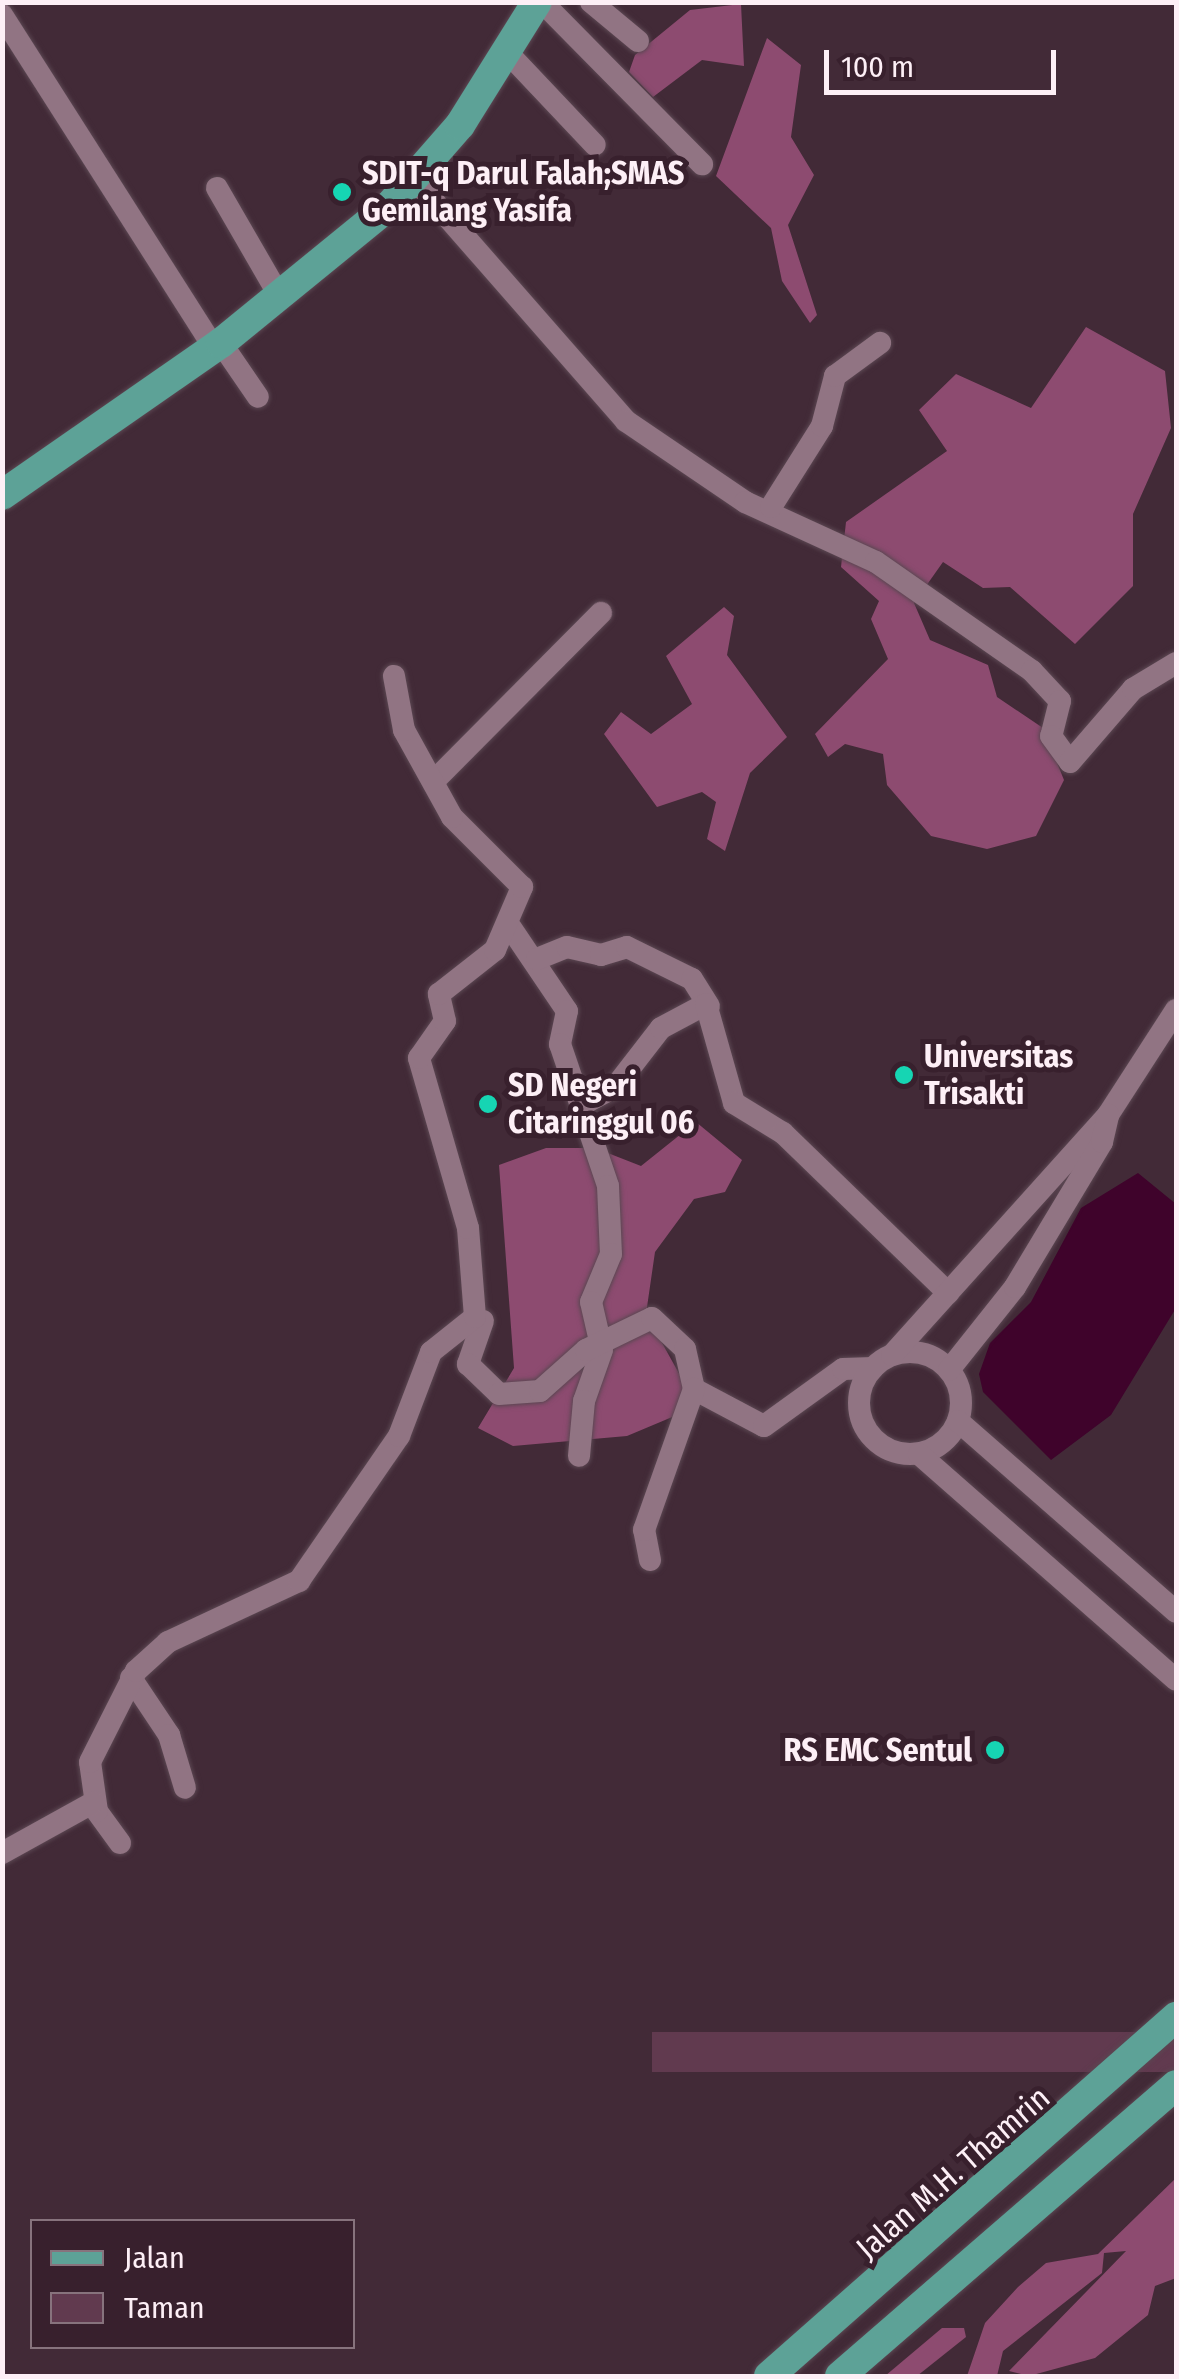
<!DOCTYPE html>
<html>
<head>
<meta charset="utf-8">
<style>
	body { margin:0 }
	#map { position:relative; width:1179px; height:2379px; overflow:hidden; background:#422a37; font-family:"Fira Sans Condensed",sans-serif }
	div>[style] { position:absolute }
	.green>* { inset:0; background:#613a4f; transform-origin:0 0 }
	.forest>* { inset:0; background:#8d4b70 }
	.water>* { inset:0; background:#3f032b }
	.roads { filter:drop-shadow(0 0 2px #5b4752) drop-shadow(0 0 2px #5b4752) }
	.minor>* { height:22px; margin:-11px; padding:0 11px; transform-origin:11px; border-radius:11px; background:#917483 }
	.minor>.ring { margin:-11px; padding:0; box-sizing:content-box; background:none; border:22px solid #917483; border-radius:50% }
	.major>* { height:30px; margin:-15px; padding:0 15px; transform-origin:15px; border-radius:15px; background:#5da297 }
	.dots>* { width:28px; height:28px; translate:-50% -50%; box-sizing:border-box; border:5px solid #38202d; border-radius:50% }
	span { translate:-50% -50%; white-space:nowrap; text-align:center; line-height:1.15; -webkit-text-stroke:10px #38202d; paint-order:stroke }
	.poi-label { font-size:32px; color:#fdeff6; font-weight:700 }
	.left { translate:0 -50%; text-align:left }
	.right { translate:-100% -50%; text-align:right }
	.street-label { font-size:32px; color:#fdeff6 }
	.frame { position:absolute; inset:0; border:5px solid #fdeff6; pointer-events:none }
	.legend { position:absolute; left:30px; top:2219px; width:325px; height:130px; box-sizing:border-box; background:#38202d; border:2px solid #87737d; margin:0; padding:12px 18px; list-style:none; font-size:30px; color:#fdeff6 }
	.legend li { display:flex; align-items:center; gap:20px; height:50px }
	.legend b { width:50px; border:2px solid #87737d }
	.scale { position:absolute; left:824px; top:50px; width:232px; height:45px; box-sizing:border-box; border:5px solid #fdeff6; border-top:0; padding-left:12px; font-size:30px; line-height:35px; white-space:nowrap; color:#fdeff6; -webkit-text-stroke:8px #38202d; paint-order:stroke }
</style>
</head>
<body>
<div id="map">
	<div class="green">
		<div style="left:1176px;top:2032px;width:40px;height:524px;rotate:90deg"></div>
	</div>
	<div class="forest">
		<div style="clip-path:polygon(741px 4px,744px 66px,702px 60px,653px 97px,629px 72px,635px 55px,690px 10px)"></div>
		<div style="clip-path:polygon(767px 38px,801px 65px,791px 137px,814px 175px,788px 225px,817px 315px,810px 323px,782px 281px,771px 228px,716px 176px)"></div>
		<div style="clip-path:polygon(1086px 327px,1165px 371px,1171px 428px,1133px 514px,1133px 586px,1075px 644px,1010px 587px,983px 588px,943px 562px,914px 603px,930px 640px,988px 665px,997px 697px,1043px 728px,1064px 780px,1036px 836px,987px 849px,931px 836px,887px 785px,883px 754px,845px 744px,828px 757px,815px 734px,888px 659px,871px 619px,879px 601px,841px 567px,846px 522px,947px 451px,919px 410px,956px 374px,1031px 408px)"></div>
		<div style="clip-path:polygon(724px 607px,734px 616px,727px 655px,787px 737px,750px 773px,725px 851px,707px 839px,716px 802px,702px 792px,657px 807px,604px 734px,621px 712px,651px 734px,692px 704px,666px 656px)"></div>
		<div style="clip-path:polygon(696px 1122px,742px 1160px,725px 1192px,694px 1199px,655px 1252px,646px 1314px,686px 1386px,677px 1415px,627px 1436px,513px 1446px,478px 1428px,514px 1368px,499px 1165px,546px 1148px,595px 1148px,641px 1166px)"></div>
		<div style="clip-path:polygon(1176px 2178px,1176px 2278px,1155px 2286px,1148px 2315px,1095px 2358px,1029px 2376px,1009px 2371px,1126px 2251px,1104px 2253px,1102px 2273px,1003px 2351px,997px 2376px,967px 2376px,985px 2323px,1018px 2287px,1046px 2263px,1098px 2254px)"></div>
		<div style="clip-path:polygon(942px 2328px,964px 2328px,966px 2337px,917px 2376px,885px 2376px)"></div>
	</div>
	<div class="water">
		<div style="clip-path:polygon(1138px 1173px,1176px 1204px,1176px 1308px,1111px 1415px,1051px 1460px,983px 1392px,979px 1374px,990px 1343px,1031px 1302px,1081px 1208px)"></div>
	</div>
	<div class="roads">
		<div class="minor">
			<div style="left:542px;top:2px;width:228px;rotate:45.4deg"></div>
			<div style="left:591px;top:2px;width:61px;rotate:39.7deg"></div>
			<div style="left:2px;top:15px;width:395px;rotate:57.5deg"></div>
			<div style="left:506px;top:51px;width:129px;rotate:46.6deg"></div>
			<div style="left:415px;top:180px;width:320px;rotate:48.8deg"></div>
			<div style="left:626px;top:421px;width:144px;rotate:34.2deg"></div>
			<div style="left:745px;top:502px;width:144px;rotate:24.6deg"></div>
			<div style="left:876px;top:562px;width:190px;rotate:34.9deg"></div>
			<div style="left:1032px;top:671px;width:41px;rotate:47deg"></div>
			<div style="left:1060px;top:701px;width:36px;rotate:104deg"></div>
			<div style="left:1051px;top:736px;width:32px;rotate:54deg"></div>
			<div style="left:1070px;top:762px;width:96px;rotate:-49.2deg"></div>
			<div style="left:1133px;top:689px;width:50px;rotate:-31.2deg"></div>
			<div style="left:217px;top:188px;width:126px;rotate:60deg"></div>
			<div style="left:221px;top:343px;width:65px;rotate:55.6deg"></div>
			<div style="left:771px;top:507px;width:96px;rotate:-57.8deg"></div>
			<div style="left:822px;top:426px;width:52px;rotate:-75.4deg"></div>
			<div style="left:835px;top:376px;width:56px;rotate:-36.3deg"></div>
			<div style="left:434px;top:781px;width:237px;rotate:-45.2deg"></div>
			<div style="left:511px;top:928px;width:100px;rotate:56deg"></div>
			<div style="left:567px;top:1011px;width:34px;rotate:102deg"></div>
			<div style="left:560px;top:1044px;width:150px;rotate:71.3deg"></div>
			<div style="left:608px;top:1186px;width:68px;rotate:87.5deg"></div>
			<div style="left:611px;top:1254px;width:52px;rotate:112.6deg"></div>
			<div style="left:591px;top:1302px;width:49px;rotate:77.1deg"></div>
			<div style="left:602px;top:1350px;width:54px;rotate:109.4deg"></div>
			<div style="left:584px;top:1401px;width:55px;rotate:95.2deg"></div>
			<div style="left:537px;top:959px;width:32px;rotate:-22deg"></div>
			<div style="left:567px;top:947px;width:35px;rotate:13deg"></div>
			<div style="left:601px;top:955px;width:27px;rotate:-17deg"></div>
			<div style="left:627px;top:947px;width:72px;rotate:26.2deg"></div>
			<div style="left:692px;top:979px;width:32px;rotate:58deg"></div>
			<div style="left:581px;top:1105px;width:40px;rotate:-28deg"></div>
			<div style="left:616px;top:1086px;width:73px;rotate:-52.2deg"></div>
			<div style="left:661px;top:1028px;width:51px;rotate:-28.1deg"></div>
			<div style="left:706px;top:1004px;width:103px;rotate:74.2deg"></div>
			<div style="left:734px;top:1103px;width:57px;rotate:31.5deg"></div>
			<div style="left:783px;top:1133px;width:230px;rotate:44.1deg"></div>
			<div style="left:483px;top:1321px;width:46px;rotate:109.2deg"></div>
			<div style="left:468px;top:1364px;width:43px;rotate:44.1deg"></div>
			<div style="left:499px;top:1394px;width:41px;rotate:-4.2deg"></div>
			<div style="left:540px;top:1391px;width:62px;rotate:-41.7deg"></div>
			<div style="left:586px;top:1350px;width:73px;rotate:-25.9deg"></div>
			<div style="left:652px;top:1318px;width:45px;rotate:43.2deg"></div>
			<div style="left:685px;top:1349px;width:41px;rotate:77.3deg"></div>
			<div style="left:694px;top:1389px;width:79px;rotate:27.9deg"></div>
			<div style="left:764px;top:1426px;width:97px;rotate:-35.8deg"></div>
			<div style="left:843px;top:1369px;width:30px;rotate:-2deg"></div>
			<div class="ring" style="left:859px;top:1352px;width:80px;height:80px"></div>
			<div style="left:892px;top:1355px;width:323px;rotate:-48deg"></div>
			<div style="left:1108px;top:1115px;width:125px;rotate:-57.1deg"></div>
			<div style="left:949px;top:1370px;width:106px;rotate:-51.5deg"></div>
			<div style="left:1015px;top:1287px;width:169px;rotate:-59deg"></div>
			<div style="left:1102px;top:1142px;width:28px;rotate:-77deg"></div>
			<div style="left:958px;top:1421px;width:290px;rotate:41.2deg"></div>
			<div style="left:919px;top:1454px;width:342px;rotate:41.3deg"></div>
			<div style="left:650px;top:1560px;width:31px;rotate:-101deg"></div>
			<div style="left:644px;top:1530px;width:150px;rotate:-70.5deg"></div>
			<div style="left:131px;top:1678px;width:69px;rotate:56.3deg"></div>
			<div style="left:169px;top:1735px;width:55px;rotate:73.2deg"></div>
			<div style="left:120px;top:1843px;width:39px;rotate:-126deg"></div>
			<div style="left:97px;top:1811px;width:49px;rotate:-98.1deg"></div>
			<div style="left:90px;top:1762px;width:102px;rotate:-63.2deg"></div>
			<div style="left:136px;top:1671px;width:43px;rotate:-42.2deg"></div>
			<div style="left:168px;top:1642px;width:145px;rotate:-25deg"></div>
			<div style="left:299px;top:1581px;width:176px;rotate:-55.4deg"></div>
			<div style="left:399px;top:1436px;width:90px;rotate:-69.1deg"></div>
			<div style="left:431px;top:1352px;width:56px;rotate:-38.5deg"></div>
			<div style="left:475px;top:1317px;width:89px;rotate:-94.5deg"></div>
			<div style="left:468px;top:1228px;width:177px;rotate:-106.1deg"></div>
			<div style="left:419px;top:1058px;width:45px;rotate:-54.9deg"></div>
			<div style="left:445px;top:1021px;width:28px;rotate:-103deg"></div>
			<div style="left:439px;top:994px;width:71px;rotate:-38.2deg"></div>
			<div style="left:495px;top:950px;width:69px;rotate:-66.8deg"></div>
			<div style="left:522px;top:887px;width:99px;rotate:-135deg"></div>
			<div style="left:452px;top:817px;width:99px;rotate:-118.9deg"></div>
			<div style="left:404px;top:730px;width:55px;rotate:-100.5deg"></div>
			<div style="left:2px;top:1853px;width:105px;rotate:-29deg"></div>
		</div>
		<div class="major">
			<div style="left:2px;top:495px;width:267px;rotate:-34.8deg"></div>
			<div style="left:221px;top:343px;width:218px;rotate:-39.2deg"></div>
			<div style="left:390px;top:205px;width:106px;rotate:-48.8deg"></div>
			<div style="left:460px;top:125px;width:145px;rotate:-58deg"></div>
			<div style="left:769px;top:2376px;width:543px;rotate:-41.41deg"></div>
			<div style="left:840px;top:2376px;width:444px;rotate:-40.9deg"></div>
		</div>
	</div>
	<div class="dots">
		<div style="left:342px;top:192px;background:#16d5b3"></div>
		<div style="left:904px;top:1075px;background:#16d5b3"></div>
		<div style="left:488px;top:1104px;background:#16d5b3"></div>
		<div style="left:995px;top:1750px;background:#16d5b3"></div>
	</div>
	<div class="poi-label">
		<span class="left" style="left:362px;top:192px">SDIT-q Darul Falah;SMAS<br>Gemilang Yasifa</span>
		<span class="left" style="left:924px;top:1075px">Universitas<br>Trisakti</span>
		<span class="left" style="left:508px;top:1104px">SD Negeri<br>Citaringgul 06</span>
		<span class="right" style="left:972px;top:1750px">RS EMC Sentul</span>
	</div>
	<div class="street-label">
		<span style="left:953px;top:2173px;rotate:-41deg">Jalan M.H. Thamrin</span>
	</div>
	<div class="frame"></div>
	<ul class="legend">
	<li><b style="height:12px;background:#5da297"></b>Jalan</li>
	<li><b style="height:28px;background:#613a4f"></b>Taman</li>
	</ul>
	<div class="scale">100 m</div>
</div>
</body>
</html>
